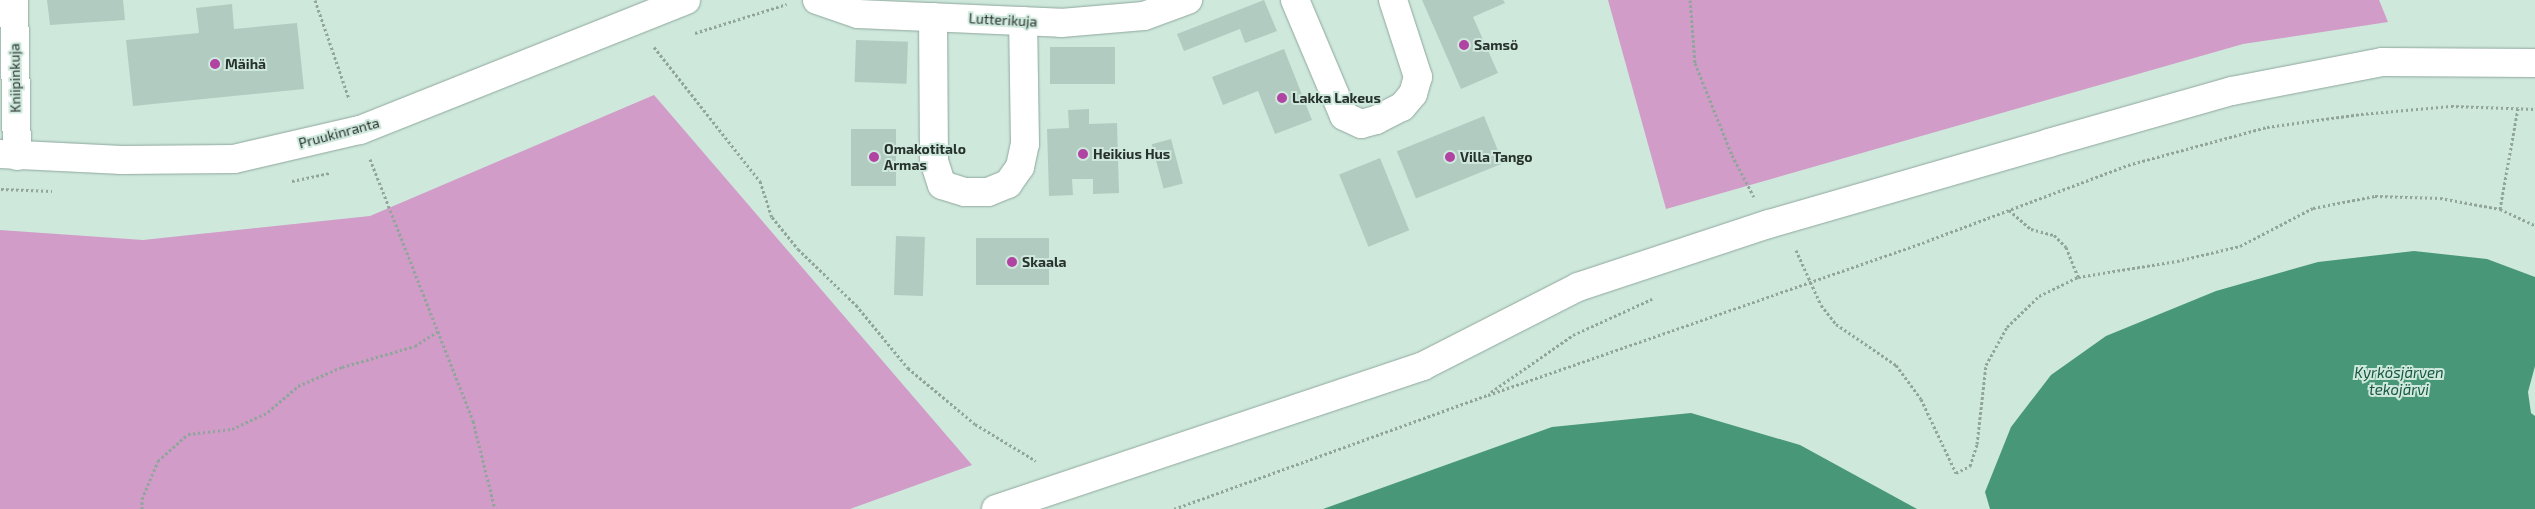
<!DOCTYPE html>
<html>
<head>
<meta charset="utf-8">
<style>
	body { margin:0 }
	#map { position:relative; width:2535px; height:509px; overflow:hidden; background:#cee8dc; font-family:"Exo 2",sans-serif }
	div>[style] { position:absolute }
	.green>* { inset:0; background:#d19cc7 }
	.water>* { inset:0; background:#489779 }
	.building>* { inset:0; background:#b2cbc0; transform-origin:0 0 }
	.path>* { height:3px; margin-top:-1.5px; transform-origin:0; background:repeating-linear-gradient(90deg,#91a59c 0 2.5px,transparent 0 5px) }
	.roads { filter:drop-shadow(0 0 1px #8fa79c) drop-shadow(0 0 1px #8fa79c) }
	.minor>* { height:28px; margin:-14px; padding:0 14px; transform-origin:14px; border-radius:14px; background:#fff }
	.dots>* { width:14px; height:14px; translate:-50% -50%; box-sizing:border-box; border:2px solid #cee8dc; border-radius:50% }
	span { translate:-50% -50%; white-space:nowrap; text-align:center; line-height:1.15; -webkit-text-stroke:4px #cee8dc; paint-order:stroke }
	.street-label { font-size:14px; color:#28322d }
	.poi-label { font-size:14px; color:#28322d; font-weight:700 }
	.left { translate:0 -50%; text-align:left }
	.water-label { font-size:15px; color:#185742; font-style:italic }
</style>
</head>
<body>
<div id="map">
	<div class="green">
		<div style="clip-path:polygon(1608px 0,2379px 0,2388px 22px,2243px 44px,1666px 209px)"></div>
		<div style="clip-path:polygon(654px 95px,972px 465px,850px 509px,0 509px,0 230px,143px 240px,370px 216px)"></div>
	</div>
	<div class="water">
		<div style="clip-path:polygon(2414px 251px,2487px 259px,2535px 277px,2535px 366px,2528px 392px,2531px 413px,2535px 416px,2535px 509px,1990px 509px,1985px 492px,2011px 427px,2051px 375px,2106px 336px,2216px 291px,2318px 262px)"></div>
		<div style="clip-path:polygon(1691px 413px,1800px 445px,1917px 509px,1323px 509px,1552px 427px)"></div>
	</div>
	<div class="building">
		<div style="clip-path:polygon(47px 0,123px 0,125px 20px,50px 25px)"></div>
		<div style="clip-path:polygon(1264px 0,1277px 31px,1245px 43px,1240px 29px,1184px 51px,1177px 34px)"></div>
		<div style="clip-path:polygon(1422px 0,1503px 0,1505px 3px,1473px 17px,1498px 73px,1461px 89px)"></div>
		<div style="clip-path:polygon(232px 4px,234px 29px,297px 23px,304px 89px,133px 106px,126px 40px,199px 33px,196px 8px)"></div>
		<div style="left:856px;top:40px;width:52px;height:42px;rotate:2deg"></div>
		<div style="left:1050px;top:47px;width:65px;height:37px"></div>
		<div style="clip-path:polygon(1284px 49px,1312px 120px,1275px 134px,1258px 91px,1223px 105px,1212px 77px)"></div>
		<div style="clip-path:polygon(1089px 109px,1089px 124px,1117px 123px,1119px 193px,1093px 194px,1093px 179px,1072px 179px,1073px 195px,1049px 196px,1047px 129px,1069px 128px,1068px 110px)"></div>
		<div style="left:1484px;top:116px;width:51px;height:94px;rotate:68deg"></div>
		<div style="left:851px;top:129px;width:45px;height:57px"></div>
		<div style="left:1171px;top:139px;width:46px;height:20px;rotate:75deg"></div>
		<div style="left:1380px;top:158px;width:78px;height:44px;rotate:68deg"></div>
		<div style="left:896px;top:236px;width:29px;height:59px;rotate:2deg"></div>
		<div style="left:976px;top:238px;width:73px;height:47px"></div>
	</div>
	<div class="path">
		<div style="left:315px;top:0;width:105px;rotate:71deg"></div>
		<div style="left:1690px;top:0;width:63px;rotate:85.5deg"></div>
		<div style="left:1695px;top:63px;width:99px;rotate:68.1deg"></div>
		<div style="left:1732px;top:155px;width:47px;rotate:62.4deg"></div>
		<div style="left:695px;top:33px;width:96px;rotate:-17.5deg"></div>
		<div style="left:654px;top:47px;width:171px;rotate:51.7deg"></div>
		<div style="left:760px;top:181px;width:38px;rotate:72deg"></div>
		<div style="left:772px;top:217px;width:41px;rotate:50.9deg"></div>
		<div style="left:798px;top:249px;width:81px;rotate:44deg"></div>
		<div style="left:856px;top:305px;width:82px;rotate:50.5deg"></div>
		<div style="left:908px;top:368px;width:87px;rotate:39.9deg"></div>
		<div style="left:975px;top:424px;width:71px;rotate:31.2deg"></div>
		<div style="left:370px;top:159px;width:282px;rotate:68.5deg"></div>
		<div style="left:473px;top:421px;width:91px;rotate:76deg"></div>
		<div style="left:292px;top:181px;width:39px;rotate:-12deg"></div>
		<div style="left:1px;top:189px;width:51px;rotate:2.2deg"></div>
		<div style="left:2500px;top:209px;width:103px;rotate:-79.9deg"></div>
		<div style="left:2009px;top:210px;width:29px;rotate:41deg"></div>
		<div style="left:2031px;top:229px;width:24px;rotate:15deg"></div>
		<div style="left:2054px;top:235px;width:17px;rotate:45deg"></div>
		<div style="left:2066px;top:247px;width:32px;rotate:68deg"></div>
		<div style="left:1796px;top:250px;width:60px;rotate:65.6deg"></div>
		<div style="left:1821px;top:305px;width:24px;rotate:52deg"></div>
		<div style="left:1836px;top:324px;width:73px;rotate:34.3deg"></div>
		<div style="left:1896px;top:365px;width:42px;rotate:53.7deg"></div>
		<div style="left:1921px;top:399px;width:82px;rotate:64.7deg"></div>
		<div style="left:1956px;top:473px;width:16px;rotate:-27deg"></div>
		<div style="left:1970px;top:466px;width:23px;rotate:-72deg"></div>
		<div style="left:1977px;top:444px;width:80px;rotate:-83.5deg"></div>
		<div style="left:1986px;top:365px;width:43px;rotate:-61.1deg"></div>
		<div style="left:2007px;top:327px;width:45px;rotate:-44.1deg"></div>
		<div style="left:2039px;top:296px;width:43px;rotate:-26deg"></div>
		<div style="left:2078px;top:277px;width:100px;rotate:-9.2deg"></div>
		<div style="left:2177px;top:261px;width:65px;rotate:-13.4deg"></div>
		<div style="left:2240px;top:246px;width:82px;rotate:-27.5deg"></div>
		<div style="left:2313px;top:208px;width:63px;rotate:-11deg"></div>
		<div style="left:2375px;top:196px;width:65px;rotate:1.8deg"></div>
		<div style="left:2440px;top:198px;width:61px;rotate:10.4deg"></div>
		<div style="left:2500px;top:209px;width:38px;rotate:25deg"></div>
		<div style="left:1491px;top:392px;width:100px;rotate:-34.8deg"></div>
		<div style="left:1573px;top:335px;width:87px;rotate:-24.5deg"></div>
		<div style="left:142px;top:509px;width:10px;rotate:-90deg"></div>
		<div style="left:142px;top:499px;width:41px;rotate:-67.2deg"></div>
		<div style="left:158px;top:461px;width:40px;rotate:-42deg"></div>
		<div style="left:188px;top:434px;width:44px;rotate:-6.5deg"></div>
		<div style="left:232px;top:429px;width:40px;rotate:-25deg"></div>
		<div style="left:268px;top:412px;width:40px;rotate:-41deg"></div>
		<div style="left:298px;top:386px;width:48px;rotate:-23.4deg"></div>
		<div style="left:342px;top:367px;width:76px;rotate:-16deg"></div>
		<div style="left:415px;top:346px;width:27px;rotate:-33deg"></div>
		<div style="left:1174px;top:509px;width:334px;rotate:-20deg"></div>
		<div style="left:1488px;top:395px;width:465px;rotate:-19.3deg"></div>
		<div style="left:1927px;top:241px;width:215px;rotate:-20.7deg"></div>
		<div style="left:2128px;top:165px;width:144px;rotate:-15.3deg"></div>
		<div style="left:2267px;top:127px;width:95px;rotate:-7.9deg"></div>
		<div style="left:2361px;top:114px;width:90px;rotate:-5.1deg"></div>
		<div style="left:2451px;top:106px;width:84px;rotate:2deg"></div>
	</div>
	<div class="roads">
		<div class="minor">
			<div style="left:14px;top:0;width:156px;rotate:88.9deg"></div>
			<div style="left:817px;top:0;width:43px;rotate:18.9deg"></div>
			<div style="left:858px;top:14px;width:203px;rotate:2.5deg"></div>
			<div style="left:1061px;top:23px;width:83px;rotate:-4.8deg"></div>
			<div style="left:1144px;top:16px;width:47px;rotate:-20deg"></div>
			<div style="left:1295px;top:0;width:126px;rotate:67.1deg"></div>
			<div style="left:1344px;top:116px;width:19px;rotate:25deg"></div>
			<div style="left:1361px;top:124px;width:16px;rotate:-15deg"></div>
			<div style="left:1376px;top:120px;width:29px;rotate:-27deg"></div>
			<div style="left:1402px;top:107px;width:17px;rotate:-50deg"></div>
			<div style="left:1413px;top:94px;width:18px;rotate:-74deg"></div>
			<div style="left:1418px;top:77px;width:81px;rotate:-108deg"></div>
			<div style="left:933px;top:17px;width:144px;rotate:89.6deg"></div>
			<div style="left:934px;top:161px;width:25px;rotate:72deg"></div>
			<div style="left:942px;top:185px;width:24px;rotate:17deg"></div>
			<div style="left:965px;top:192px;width:23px"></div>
			<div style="left:988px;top:192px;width:22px;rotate:-22deg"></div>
			<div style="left:1008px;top:184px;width:21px;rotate:-55deg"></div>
			<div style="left:1020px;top:167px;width:24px;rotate:-78deg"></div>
			<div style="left:1025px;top:144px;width:123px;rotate:-90.9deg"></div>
			<div style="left:0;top:154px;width:122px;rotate:2.8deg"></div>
			<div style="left:122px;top:160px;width:112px;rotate:-0.5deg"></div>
			<div style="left:234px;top:159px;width:129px;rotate:-13deg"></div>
			<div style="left:360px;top:130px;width:351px;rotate:-21.7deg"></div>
			<div style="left:996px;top:509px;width:450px;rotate:-18.5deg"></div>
			<div style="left:1423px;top:366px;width:174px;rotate:-27deg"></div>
			<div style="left:1578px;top:287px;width:201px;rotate:-18.3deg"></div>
			<div style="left:1769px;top:224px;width:291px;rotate:-16.1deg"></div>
			<div style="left:2049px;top:143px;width:190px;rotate:-15.9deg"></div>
			<div style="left:2232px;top:91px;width:153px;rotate:-10.9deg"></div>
			<div style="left:2382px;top:62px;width:153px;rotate:0.4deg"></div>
		</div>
	</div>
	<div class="dots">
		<div style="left:1464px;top:45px;background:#b143a2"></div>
		<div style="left:215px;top:64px;background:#b143a2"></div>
		<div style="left:1282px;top:98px;background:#b143a2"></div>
		<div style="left:1083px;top:154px;background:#b143a2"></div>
		<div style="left:874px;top:157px;background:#b143a2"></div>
		<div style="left:1450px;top:157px;background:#b143a2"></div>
		<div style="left:1012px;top:262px;background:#b143a2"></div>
	</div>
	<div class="street-label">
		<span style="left:1003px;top:20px;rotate:3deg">Lutterikuja</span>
		<span style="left:15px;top:78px;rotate:-91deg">Kniipinkuja</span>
		<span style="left:339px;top:133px;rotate:-15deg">Pruukinranta</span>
	</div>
	<div class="poi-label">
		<span class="left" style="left:1474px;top:45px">Samsö</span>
		<span class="left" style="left:225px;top:64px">Mäihä</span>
		<span class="left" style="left:1292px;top:98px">Lakka Lakeus</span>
		<span class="left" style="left:884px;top:157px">Omakotitalo<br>Armas</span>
		<span class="left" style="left:1093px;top:154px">Heikius Hus</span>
		<span class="left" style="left:1460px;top:157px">Villa Tango</span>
		<span class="left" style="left:1022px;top:262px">Skaala</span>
	</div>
	<div class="water-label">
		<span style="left:2399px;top:381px">Kyrkösjärven<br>tekojärvi</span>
	</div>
</div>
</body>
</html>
